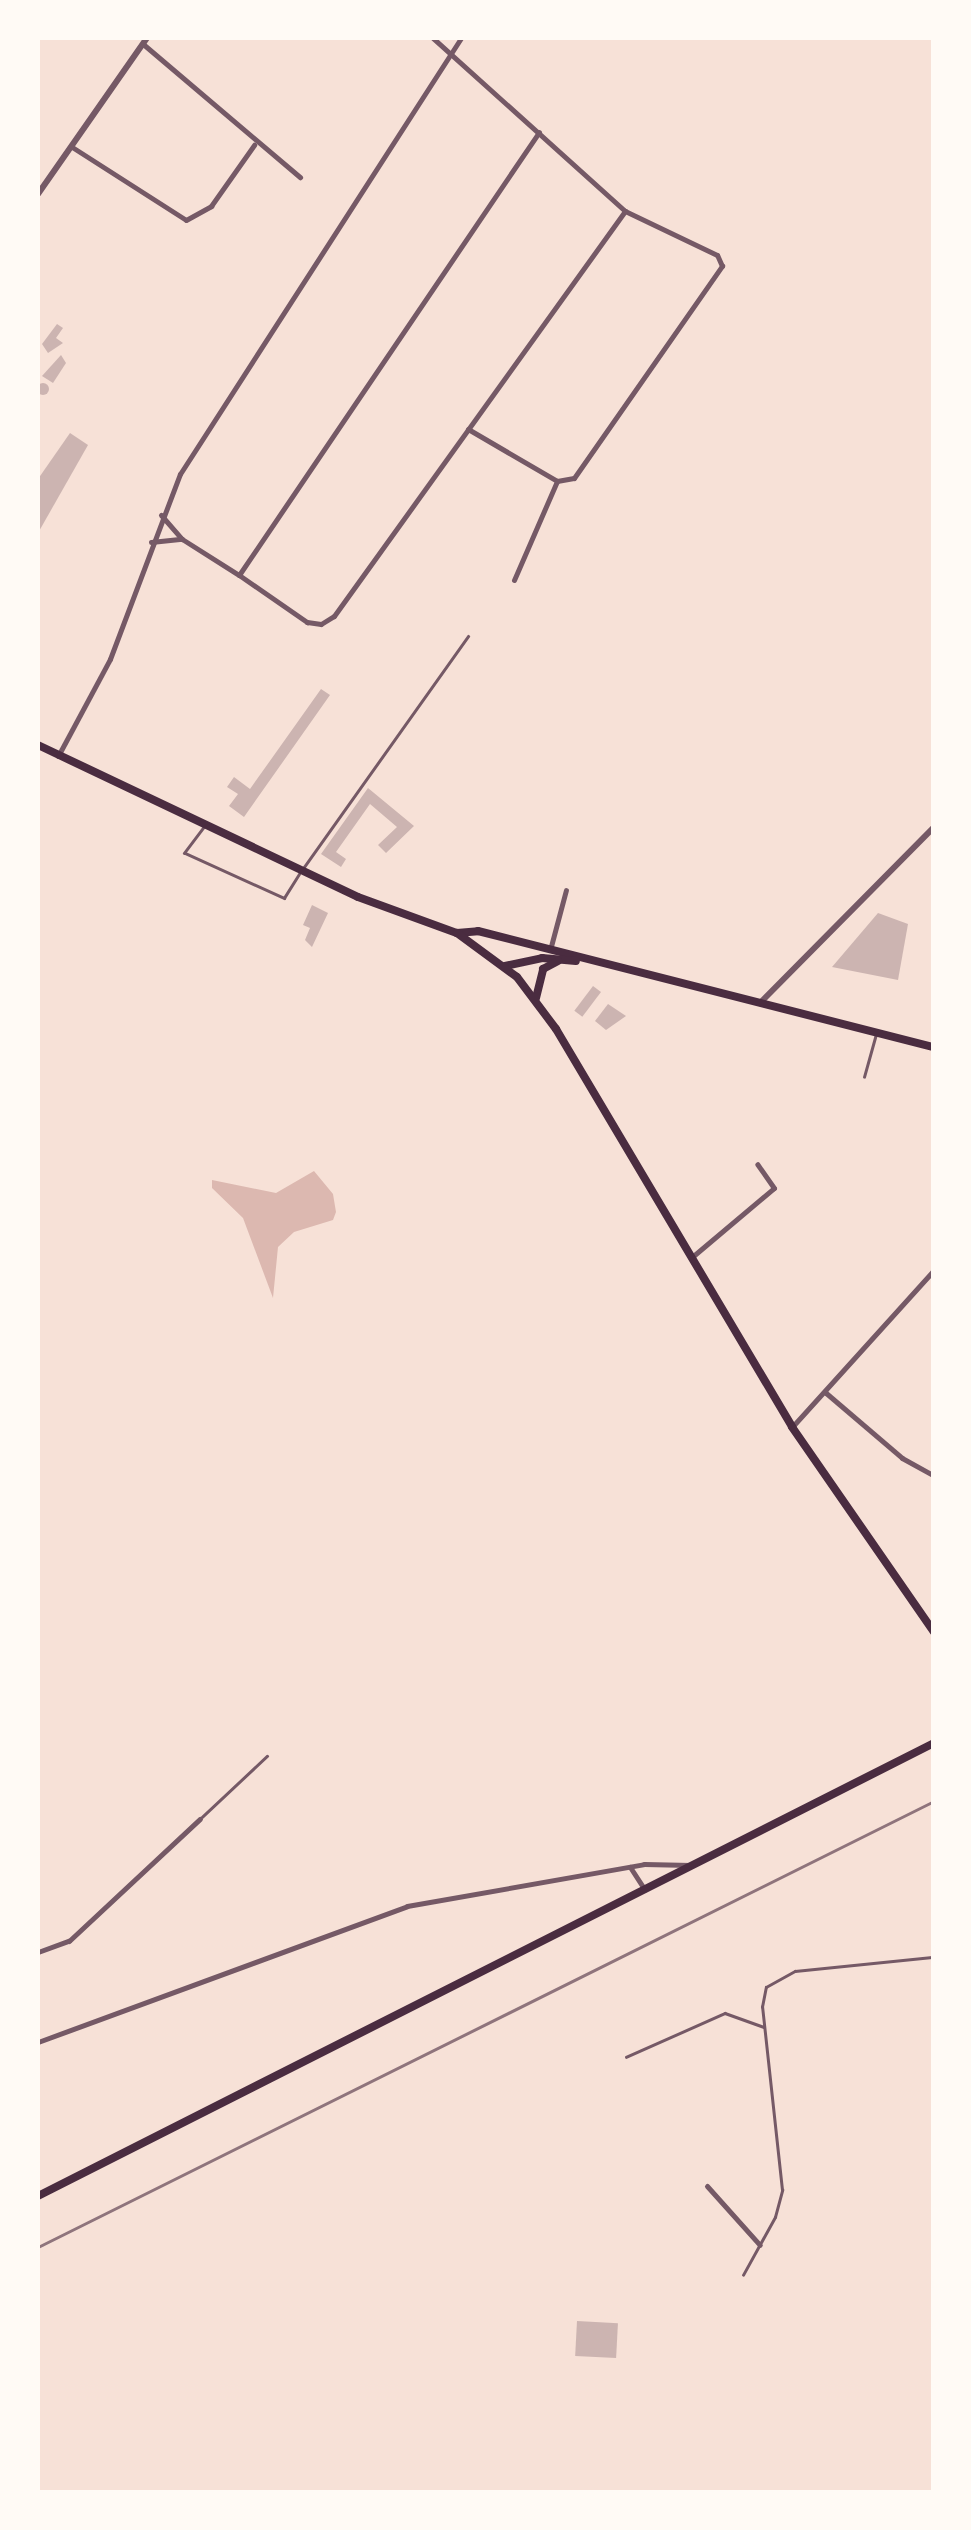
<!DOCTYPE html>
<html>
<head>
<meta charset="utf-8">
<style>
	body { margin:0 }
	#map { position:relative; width:971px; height:2530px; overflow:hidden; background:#f7e1d7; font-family:"PT Sans Narrow",sans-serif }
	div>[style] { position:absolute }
	.water>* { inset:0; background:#dcb8b0 }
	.building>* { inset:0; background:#ccb4b1; transform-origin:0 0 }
	.round { border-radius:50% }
	.service>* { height:2.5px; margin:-1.25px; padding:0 1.25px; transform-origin:1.25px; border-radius:1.25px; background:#755966 }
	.minor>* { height:5px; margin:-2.5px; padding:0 2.5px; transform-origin:2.5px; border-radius:2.5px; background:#755966 }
	.tertiary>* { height:6px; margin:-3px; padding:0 3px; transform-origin:3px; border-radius:3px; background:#755966 }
	.secondary>* { height:8px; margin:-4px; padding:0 4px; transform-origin:4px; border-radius:4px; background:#4a2c40 }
	.primary>* { height:8px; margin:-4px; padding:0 4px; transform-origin:4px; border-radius:4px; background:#4a2c40 }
	.rail>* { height:2.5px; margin:-1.25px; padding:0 1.25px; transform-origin:1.25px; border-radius:1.25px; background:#8f747c }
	span { translate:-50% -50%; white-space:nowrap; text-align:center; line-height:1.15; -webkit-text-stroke:8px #fffaf5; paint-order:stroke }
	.frame { position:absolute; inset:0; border:40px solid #fffaf5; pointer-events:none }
</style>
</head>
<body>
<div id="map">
	<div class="water">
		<div style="clip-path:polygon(314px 1171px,333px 1194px,336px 1212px,333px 1220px,294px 1232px,278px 1247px,273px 1298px,243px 1218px,212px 1188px,212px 1180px,276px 1193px)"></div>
	</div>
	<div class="building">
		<div style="clip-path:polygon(57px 324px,63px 328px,56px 338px,63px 343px,48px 353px,42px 344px)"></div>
		<div style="clip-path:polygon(61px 355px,66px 363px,53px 383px,42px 376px)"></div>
		<div class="round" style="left:37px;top:383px;width:12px;height:12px"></div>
		<div style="clip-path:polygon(70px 433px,88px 445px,38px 533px,38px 479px)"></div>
		<div style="clip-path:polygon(321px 689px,330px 695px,244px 817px,229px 806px,238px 794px,227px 787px,234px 777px,250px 789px)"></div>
		<div style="clip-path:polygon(368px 788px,414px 826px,386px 853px,378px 845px,397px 827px,370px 804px,336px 852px,346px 859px,341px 867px,321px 854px)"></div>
		<div style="clip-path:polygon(312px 905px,328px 913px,312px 947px,305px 940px,310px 928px,303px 925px)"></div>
		<div style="clip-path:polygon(878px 913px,908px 924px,898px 980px,832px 967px)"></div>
		<div style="left:593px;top:986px;width:10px;height:31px;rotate:37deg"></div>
		<div style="clip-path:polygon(608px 1004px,626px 1016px,606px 1030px,595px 1021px)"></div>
		<div style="left:577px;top:2321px;width:41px;height:35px;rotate:3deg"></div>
	</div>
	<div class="service">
		<div style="left:205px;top:826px;width:34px;rotate:127deg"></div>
		<div style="left:185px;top:853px;width:109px;rotate:24.4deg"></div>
		<div style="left:284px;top:898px;width:28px;rotate:-58deg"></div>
		<div style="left:304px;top:867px;width:283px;rotate:-54.6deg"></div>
		<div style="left:864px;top:1077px;width:45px;rotate:-74.4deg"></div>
		<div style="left:202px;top:1817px;width:89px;rotate:-43.2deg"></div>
		<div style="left:626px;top:2057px;width:108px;rotate:-24deg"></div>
		<div style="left:725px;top:2013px;width:41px;rotate:19.7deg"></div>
		<div style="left:743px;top:2275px;width:66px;rotate:-61.1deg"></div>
		<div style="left:775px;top:2217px;width:28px;rotate:-75deg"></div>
		<div style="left:782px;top:2190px;width:184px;rotate:-96.2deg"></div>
		<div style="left:762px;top:2007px;width:20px;rotate:-79deg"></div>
		<div style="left:766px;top:1987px;width:33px;rotate:-29deg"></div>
		<div style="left:795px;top:1971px;width:140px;rotate:-5.8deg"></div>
	</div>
	<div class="minor">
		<div style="left:143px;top:44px;width:206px;rotate:40.3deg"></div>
		<div style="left:72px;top:147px;width:135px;rotate:32.6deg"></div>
		<div style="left:186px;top:220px;width:29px;rotate:-29deg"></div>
		<div style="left:211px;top:206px;width:75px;rotate:-54.8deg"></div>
		<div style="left:468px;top:429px;width:103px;rotate:30.3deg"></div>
		<div style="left:557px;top:481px;width:17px;rotate:-10deg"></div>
		<div style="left:574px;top:478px;width:259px;rotate:-55.1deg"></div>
		<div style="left:722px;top:266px;width:12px;rotate:-114deg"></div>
		<div style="left:717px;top:255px;width:102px;rotate:-154.4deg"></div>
		<div style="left:161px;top:515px;width:32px;rotate:49deg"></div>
		<div style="left:182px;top:539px;width:67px;rotate:32.3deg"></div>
		<div style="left:239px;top:575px;width:535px;rotate:-55.89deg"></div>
		<div style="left:151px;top:542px;width:31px;rotate:-6deg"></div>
		<div style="left:239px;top:575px;width:83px;rotate:34.7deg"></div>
		<div style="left:307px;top:622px;width:14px;rotate:8deg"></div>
		<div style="left:321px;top:624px;width:15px;rotate:-32deg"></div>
		<div style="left:334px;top:616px;width:499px;rotate:-54.3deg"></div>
		<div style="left:625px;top:211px;width:258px;rotate:-138deg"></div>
		<div style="left:514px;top:580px;width:108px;rotate:-66.5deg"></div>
		<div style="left:58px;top:756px;width:110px;rotate:-61.8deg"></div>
		<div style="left:110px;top:659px;width:198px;rotate:-69.3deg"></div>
		<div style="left:180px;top:474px;width:519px;rotate:-57.2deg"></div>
		<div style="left:550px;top:950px;width:62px;rotate:-75.1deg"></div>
		<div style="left:692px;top:1257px;width:107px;rotate:-40.1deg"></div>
		<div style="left:774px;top:1188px;width:29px;rotate:-125deg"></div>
		<div style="left:826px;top:1393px;width:100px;rotate:40.5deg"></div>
		<div style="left:902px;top:1458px;width:37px;rotate:29deg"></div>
		<div style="left:792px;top:1427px;width:212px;rotate:-47.9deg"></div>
		<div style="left:630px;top:1867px;width:27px;rotate:57deg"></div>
		<div style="left:38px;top:1952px;width:33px;rotate:-20deg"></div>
		<div style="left:69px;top:1941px;width:179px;rotate:-43deg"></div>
		<div style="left:38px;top:2042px;width:393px;rotate:-20.2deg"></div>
		<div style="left:407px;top:1906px;width:241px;rotate:-10deg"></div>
		<div style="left:644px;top:1864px;width:47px;rotate:1.2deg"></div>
		<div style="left:707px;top:2186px;width:79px;rotate:48.1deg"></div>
	</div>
	<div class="tertiary">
		<div style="left:38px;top:194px;width:190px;rotate:-55.1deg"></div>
		<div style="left:760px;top:1003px;width:247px;rotate:-45.3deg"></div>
	</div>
	<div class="secondary">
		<div style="left:457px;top:933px;width:21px;rotate:-5deg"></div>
		<div style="left:478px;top:931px;width:471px;rotate:14.3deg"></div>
		<div style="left:505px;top:966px;width:38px;rotate:-12deg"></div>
		<div style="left:542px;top:958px;width:34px;rotate:5deg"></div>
		<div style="left:536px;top:998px;width:30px;rotate:-76deg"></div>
		<div style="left:543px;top:969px;width:17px;rotate:-28deg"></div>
		<div style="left:38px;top:2196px;width:1004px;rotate:-26.82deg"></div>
	</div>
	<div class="primary">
		<div style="left:38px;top:745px;width:354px;rotate:25.4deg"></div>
		<div style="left:358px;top:897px;width:105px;rotate:20deg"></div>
		<div style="left:457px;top:933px;width:74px;rotate:36.3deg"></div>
		<div style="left:517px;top:977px;width:65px;rotate:53.1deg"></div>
		<div style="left:556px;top:1029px;width:463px;rotate:59.3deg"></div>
		<div style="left:792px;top:1427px;width:249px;rotate:55.3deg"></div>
	</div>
	<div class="rail">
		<div style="left:38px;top:2247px;width:1001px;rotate:-26.46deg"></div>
	</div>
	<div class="frame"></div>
</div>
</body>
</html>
